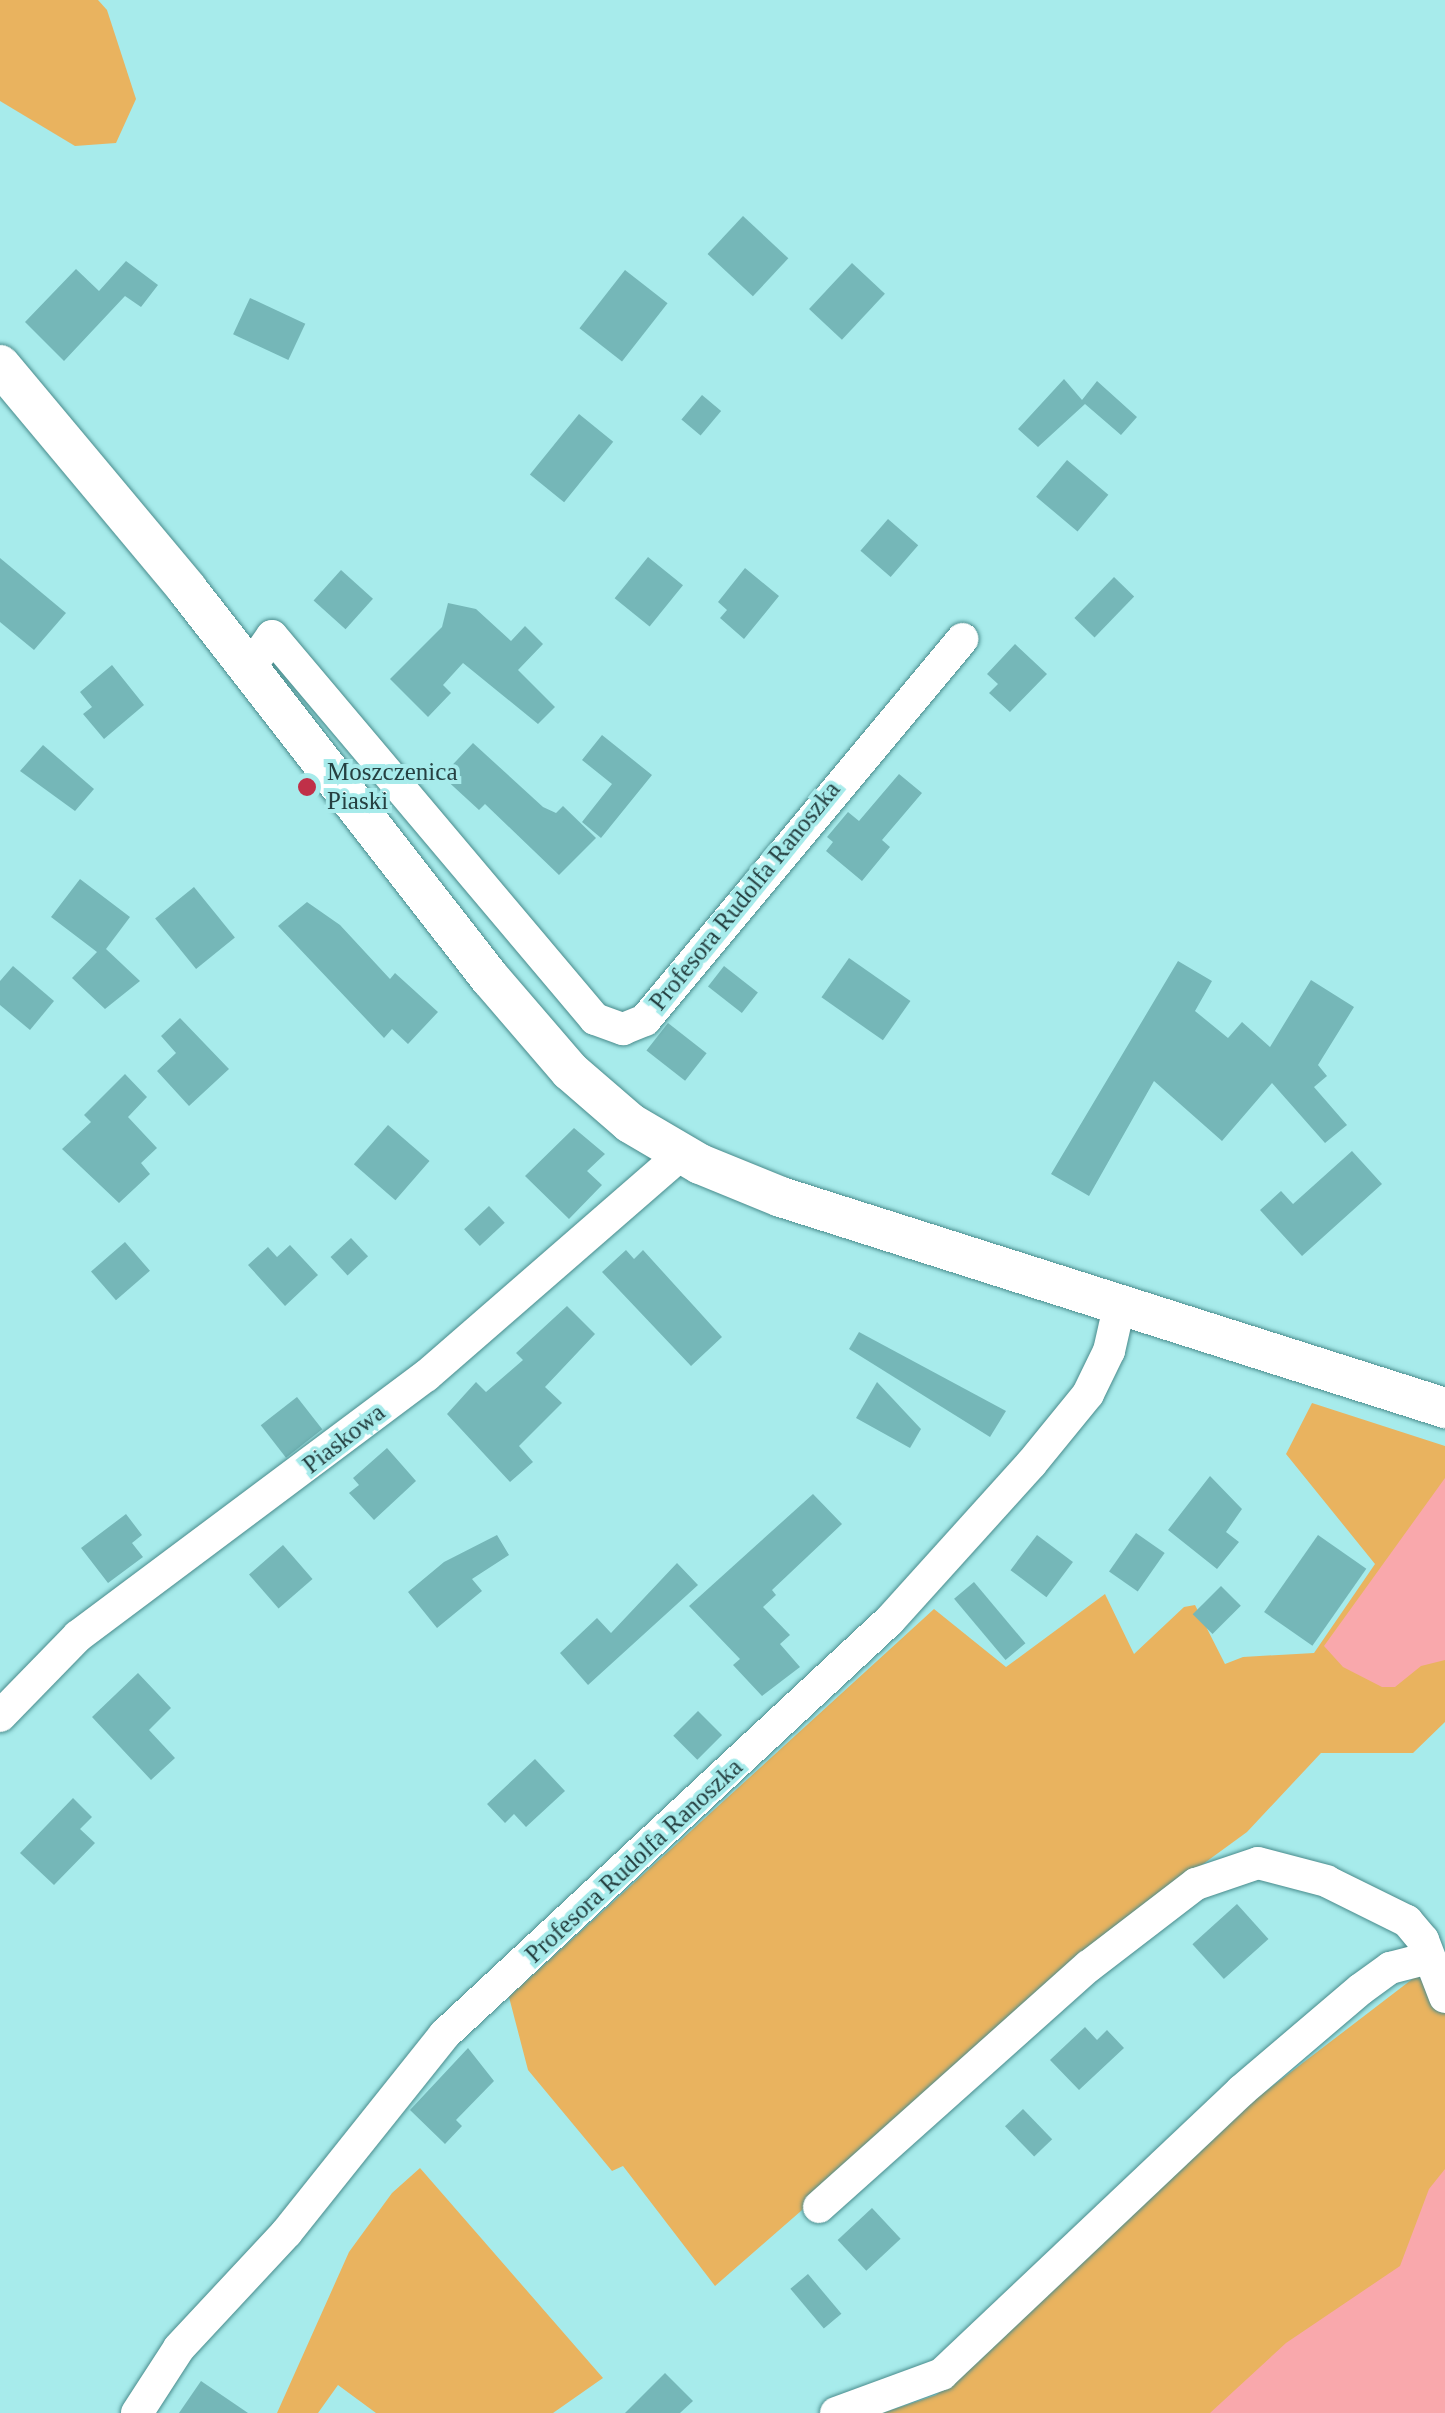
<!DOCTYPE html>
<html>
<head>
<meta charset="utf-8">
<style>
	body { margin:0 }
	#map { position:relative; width:1445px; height:2413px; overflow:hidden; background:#a7ebeb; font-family:Georgia,serif }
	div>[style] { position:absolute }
	.green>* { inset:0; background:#e9b35f }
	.water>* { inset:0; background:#f9a8ac }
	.building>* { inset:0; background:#75b7b8; transform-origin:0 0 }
	.roads { filter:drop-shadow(0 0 2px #498b8c) drop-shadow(0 0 2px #498b8c) }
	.minor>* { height:32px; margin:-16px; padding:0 16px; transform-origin:16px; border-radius:16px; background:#fff }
	.tertiary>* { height:40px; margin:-20px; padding:0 20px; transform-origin:20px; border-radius:20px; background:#fff }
	.dots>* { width:28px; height:28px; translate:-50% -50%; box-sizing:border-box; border:5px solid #a7ebeb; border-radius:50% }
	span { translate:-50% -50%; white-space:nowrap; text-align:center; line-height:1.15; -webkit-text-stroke:8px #a7ebeb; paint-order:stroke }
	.poi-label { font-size:25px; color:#254041 }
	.left { translate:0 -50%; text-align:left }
	.street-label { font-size:25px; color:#254041 }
</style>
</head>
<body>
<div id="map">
	<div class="green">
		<div style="clip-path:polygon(0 0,98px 0,107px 10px,136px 99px,116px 143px,75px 146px,0 101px)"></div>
		<div style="clip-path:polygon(1312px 1403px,1445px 1446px,1445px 1722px,1413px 1753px,1321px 1753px,1247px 1832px,1177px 1883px,715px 2286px,623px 2166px,612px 2171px,528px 2070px,509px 1997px,934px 1609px,1006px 1667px,1105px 1594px,1134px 1654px,1184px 1607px,1195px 1605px,1225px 1664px,1243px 1657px,1314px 1653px,1375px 1564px,1286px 1454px)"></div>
		<div style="clip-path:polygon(1445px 1954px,1445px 2413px,883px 2413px,936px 2395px,978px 2362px,1231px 2118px)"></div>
		<div style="clip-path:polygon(420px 2168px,603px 2378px,553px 2413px,376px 2413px,338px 2385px,318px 2413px,277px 2413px,349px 2252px,392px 2193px)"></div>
	</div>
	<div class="water">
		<div style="clip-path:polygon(1445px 1478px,1445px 1660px,1421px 1666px,1395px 1687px,1382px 1687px,1343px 1667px,1324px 1646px)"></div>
		<div style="clip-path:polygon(1445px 2169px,1445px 2413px,1210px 2413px,1286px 2343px,1400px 2266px,1429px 2189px)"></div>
	</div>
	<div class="building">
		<div style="left:743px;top:216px;width:62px;height:52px;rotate:43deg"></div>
		<div style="clip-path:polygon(126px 261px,158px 285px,141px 307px,125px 296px,64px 361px,25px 322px,76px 269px,99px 291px)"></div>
		<div style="left:852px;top:263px;width:45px;height:63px;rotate:43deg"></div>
		<div style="left:625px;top:270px;width:54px;height:74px;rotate:38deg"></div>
		<div style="left:250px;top:298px;width:61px;height:40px;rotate:25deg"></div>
		<div style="clip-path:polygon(1064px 379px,1082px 400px,1097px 381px,1137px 417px,1121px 435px,1085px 404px,1038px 447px,1018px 429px)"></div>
		<div style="left:702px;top:395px;width:25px;height:32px;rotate:40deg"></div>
		<div style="left:579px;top:414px;width:44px;height:78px;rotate:39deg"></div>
		<div style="left:1067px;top:460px;width:54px;height:48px;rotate:40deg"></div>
		<div style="left:888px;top:519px;width:40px;height:42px;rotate:41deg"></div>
		<div style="left:648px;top:557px;width:45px;height:53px;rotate:39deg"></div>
		<div style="clip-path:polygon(0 558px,66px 613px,34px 650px,0 622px)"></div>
		<div style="clip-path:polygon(745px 568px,779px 596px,744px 639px,720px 618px,727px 610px,718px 602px)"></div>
		<div style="left:341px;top:570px;width:43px;height:41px;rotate:42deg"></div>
		<div style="left:1114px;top:577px;width:28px;height:57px;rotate:44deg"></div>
		<div style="clip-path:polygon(448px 603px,476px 609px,511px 641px,525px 626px,543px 644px,518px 670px,555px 707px,538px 724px,463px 663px,443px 685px,451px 693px,428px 717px,390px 679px,442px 627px)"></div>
		<div style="clip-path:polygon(1015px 644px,1047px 674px,1010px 712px,989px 693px,998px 684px,987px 674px)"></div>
		<div style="clip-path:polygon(112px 665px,144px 705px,104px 739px,83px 714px,92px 707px,80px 692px)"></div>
		<div style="clip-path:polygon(602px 735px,652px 775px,601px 838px,582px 822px,612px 784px,582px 760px)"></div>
		<div style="clip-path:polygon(473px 743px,543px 807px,556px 813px,563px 806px,596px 838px,559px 875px,485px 804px,479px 810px,442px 776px)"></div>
		<div style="clip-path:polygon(43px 745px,94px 789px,75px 811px,20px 771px)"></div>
		<div style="clip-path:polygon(899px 774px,922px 793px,882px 840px,890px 847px,862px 881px,826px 851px,833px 842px,827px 837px,848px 812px,859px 821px)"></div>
		<div style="clip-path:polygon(80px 879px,130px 917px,106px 949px,140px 981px,105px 1009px,72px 978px,97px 952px,51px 917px)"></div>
		<div style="left:194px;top:887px;width:65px;height:50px;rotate:51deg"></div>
		<div style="clip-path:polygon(307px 902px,340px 925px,390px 979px,395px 973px,438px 1012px,408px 1044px,392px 1029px,384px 1038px,278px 926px)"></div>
		<div style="left:849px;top:958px;width:75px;height:48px;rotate:35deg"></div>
		<div style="clip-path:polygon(1178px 961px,1212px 981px,1195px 1011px,1228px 1038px,1242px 1022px,1270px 1047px,1311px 980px,1354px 1007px,1318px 1065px,1327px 1076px,1314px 1087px,1347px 1125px,1325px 1143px,1272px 1083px,1222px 1141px,1154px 1081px,1089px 1196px,1051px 1174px)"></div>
		<div style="clip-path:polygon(13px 966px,54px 1001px,30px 1030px,0 1005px,0 981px)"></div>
		<div style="left:724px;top:966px;width:43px;height:26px;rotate:38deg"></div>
		<div style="clip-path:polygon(180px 1018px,229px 1069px,189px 1106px,157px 1071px,176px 1053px,161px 1036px)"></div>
		<div style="left:668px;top:1023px;width:49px;height:35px;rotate:38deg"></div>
		<div style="clip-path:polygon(125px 1074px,147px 1097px,128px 1117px,157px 1148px,141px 1163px,150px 1174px,119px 1203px,62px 1149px,91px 1122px,84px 1115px)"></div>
		<div style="left:388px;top:1125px;width:55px;height:52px;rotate:41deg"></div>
		<div style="clip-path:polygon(574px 1128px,605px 1154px,587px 1171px,602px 1185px,569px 1219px,525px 1176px)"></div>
		<div style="clip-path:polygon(1352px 1151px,1382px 1184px,1302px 1256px,1260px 1210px,1281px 1191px,1293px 1204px)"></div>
		<div style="left:489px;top:1206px;width:23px;height:34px;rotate:47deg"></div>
		<div style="left:351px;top:1238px;width:25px;height:28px;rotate:47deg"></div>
		<div style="left:125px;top:1242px;width:38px;height:45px;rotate:49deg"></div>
		<div style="clip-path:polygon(290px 1245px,318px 1275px,285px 1306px,248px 1265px,268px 1247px,277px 1257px)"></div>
		<div style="clip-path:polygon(626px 1250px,634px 1259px,643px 1250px,722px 1337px,691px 1366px,602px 1272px)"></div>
		<div style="clip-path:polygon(567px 1306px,595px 1334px,545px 1387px,562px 1403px,519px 1446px,533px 1462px,510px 1482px,447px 1414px,476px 1382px,486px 1392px,523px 1360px,516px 1353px)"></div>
		<div style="clip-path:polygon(859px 1332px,1006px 1411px,990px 1437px,849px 1349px)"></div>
		<div style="clip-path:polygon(877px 1382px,921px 1429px,910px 1448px,856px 1418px)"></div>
		<div style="left:297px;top:1397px;width:41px;height:46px;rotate:52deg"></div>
		<div style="clip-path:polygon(387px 1448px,416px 1481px,374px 1520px,349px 1493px,359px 1485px,353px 1478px)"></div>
		<div style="clip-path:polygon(1210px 1476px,1242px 1509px,1226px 1532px,1239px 1542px,1217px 1569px,1168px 1530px)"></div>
		<div style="clip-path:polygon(813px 1494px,842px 1524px,772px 1590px,776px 1595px,763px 1607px,790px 1635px,780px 1644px,800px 1667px,762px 1696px,733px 1665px,740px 1659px,689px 1606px)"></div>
		<div style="clip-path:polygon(126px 1514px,142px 1535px,132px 1543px,143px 1557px,108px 1583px,81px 1548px)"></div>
		<div style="left:1136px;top:1533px;width:35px;height:47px;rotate:35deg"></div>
		<div style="clip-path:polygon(497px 1535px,509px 1555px,472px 1579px,482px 1591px,437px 1628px,408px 1592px,444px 1562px)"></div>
		<div style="left:1037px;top:1535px;width:45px;height:44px;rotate:37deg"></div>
		<div style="left:1318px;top:1535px;width:59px;height:94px;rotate:35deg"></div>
		<div style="left:283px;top:1545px;width:45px;height:45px;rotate:49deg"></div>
		<div style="clip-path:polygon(677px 1563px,698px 1585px,588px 1685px,560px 1653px,597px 1618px,611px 1633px)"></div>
		<div style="left:974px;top:1582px;width:80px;height:26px;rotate:50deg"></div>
		<div style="left:1221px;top:1586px;width:28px;height:40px;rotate:45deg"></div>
		<div style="clip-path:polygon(138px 1673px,171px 1708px,149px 1730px,175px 1758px,151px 1780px,92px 1717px)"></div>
		<div style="left:698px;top:1711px;width:34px;height:35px;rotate:45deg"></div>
		<div style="clip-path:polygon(535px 1759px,565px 1791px,526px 1827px,514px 1814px,505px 1823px,487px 1804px)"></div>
		<div style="clip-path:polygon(73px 1798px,92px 1817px,80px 1829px,95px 1843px,54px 1885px,20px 1853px)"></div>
		<div style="left:1237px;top:1904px;width:47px;height:60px;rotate:48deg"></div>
		<div style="clip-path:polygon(1085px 2027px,1097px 2040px,1107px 2030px,1124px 2048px,1079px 2090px,1050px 2060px)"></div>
		<div style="clip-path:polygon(468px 2048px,494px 2081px,456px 2120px,462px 2126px,445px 2144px,410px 2110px)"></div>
		<div style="left:1023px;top:2109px;width:42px;height:25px;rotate:46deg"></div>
		<div style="left:872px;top:2208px;width:42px;height:47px;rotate:47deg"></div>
		<div style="left:808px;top:2274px;width:52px;height:23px;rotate:50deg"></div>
		<div style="clip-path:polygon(665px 2373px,693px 2401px,680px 2413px,625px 2413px)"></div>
		<div style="clip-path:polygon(201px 2381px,248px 2413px,179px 2413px)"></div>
	</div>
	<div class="roads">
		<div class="minor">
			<div style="left:249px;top:669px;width:40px;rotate:-55.1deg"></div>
			<div style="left:272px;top:636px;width:501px;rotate:49.86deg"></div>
			<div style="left:595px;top:1019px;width:30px;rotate:20deg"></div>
			<div style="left:623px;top:1029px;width:24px;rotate:-22deg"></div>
			<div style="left:645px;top:1020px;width:496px;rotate:-50.2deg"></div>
			<div style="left:0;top:1716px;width:112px;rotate:-45.7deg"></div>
			<div style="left:78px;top:1636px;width:434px;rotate:-36.8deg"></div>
			<div style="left:426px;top:1376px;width:338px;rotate:-41deg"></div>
			<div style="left:1330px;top:1883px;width:86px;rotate:26.3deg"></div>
			<div style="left:1407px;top:1921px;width:25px;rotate:50deg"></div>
			<div style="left:1423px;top:1940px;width:61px;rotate:68.9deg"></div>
			<div style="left:819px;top:2207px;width:362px;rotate:-41.8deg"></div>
			<div style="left:1089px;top:1966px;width:135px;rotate:-37.5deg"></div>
			<div style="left:1196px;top:1884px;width:65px;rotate:-18.7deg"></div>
			<div style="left:1258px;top:1863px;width:71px;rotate:14.6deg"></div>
			<div style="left:137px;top:2413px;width:77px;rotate:-57.1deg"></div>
			<div style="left:179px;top:2348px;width:158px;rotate:-47deg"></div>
			<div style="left:287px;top:2232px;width:252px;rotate:-51.4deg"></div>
			<div style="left:444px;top:2035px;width:609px;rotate:-42.94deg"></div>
			<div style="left:890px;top:1620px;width:210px;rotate:-47.9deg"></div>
			<div style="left:1031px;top:1464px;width:90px;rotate:-50.8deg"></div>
			<div style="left:1088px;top:1394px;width:48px;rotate:-64deg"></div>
			<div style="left:1109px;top:1351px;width:45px;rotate:-77.2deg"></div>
			<div style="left:836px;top:2413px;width:113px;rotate:-20.2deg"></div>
			<div style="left:942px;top:2374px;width:412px;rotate:-43.4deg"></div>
			<div style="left:1241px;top:2091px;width:157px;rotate:-40.4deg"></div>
			<div style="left:1361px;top:1989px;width:36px;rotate:-36deg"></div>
			<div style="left:1390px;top:1968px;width:40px;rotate:-14.4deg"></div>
		</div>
		<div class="tertiary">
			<div style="left:0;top:365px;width:292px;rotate:50.1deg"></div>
			<div style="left:187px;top:589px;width:493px;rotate:52.1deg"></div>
			<div style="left:490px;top:978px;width:123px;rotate:49.3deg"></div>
			<div style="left:570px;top:1071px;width:79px;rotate:40.9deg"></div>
			<div style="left:630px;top:1123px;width:81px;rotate:30.4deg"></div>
			<div style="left:700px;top:1164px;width:87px;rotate:22.2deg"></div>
			<div style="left:781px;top:1197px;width:697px;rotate:17.63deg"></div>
		</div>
	</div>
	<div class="dots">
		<div style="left:307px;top:787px;background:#c03048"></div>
	</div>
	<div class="poi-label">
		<span class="left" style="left:327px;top:787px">Moszczenica<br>Piaski</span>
	</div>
	<div class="street-label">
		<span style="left:745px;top:896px;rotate:-51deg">Profesora Rudolfa Ranoszka</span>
		<span style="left:344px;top:1439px;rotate:-38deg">Piaskowa</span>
		<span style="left:634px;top:1861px;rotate:-43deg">Profesora Rudolfa Ranoszka</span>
	</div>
</div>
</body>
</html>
